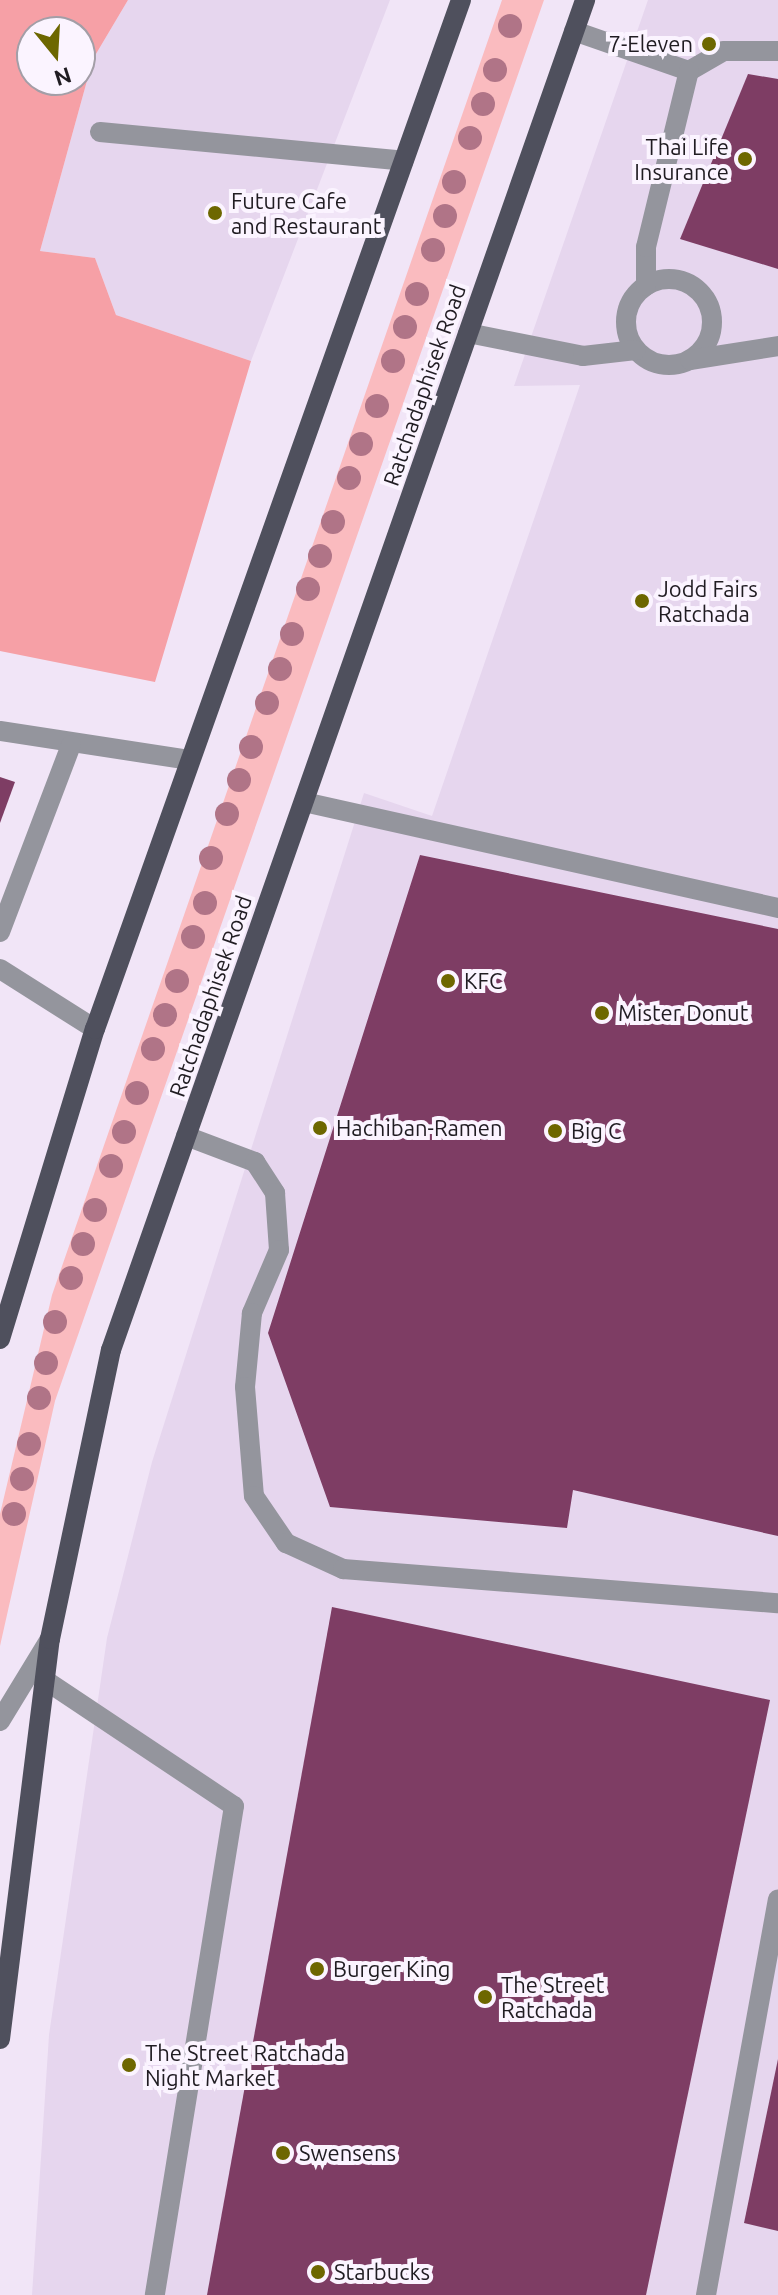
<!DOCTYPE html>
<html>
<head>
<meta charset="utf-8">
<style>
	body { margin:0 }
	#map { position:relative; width:778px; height:2295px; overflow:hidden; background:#f1e5f7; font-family:Ubuntu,sans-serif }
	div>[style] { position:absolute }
	.built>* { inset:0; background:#e6d6ee }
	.green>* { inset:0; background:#fabbbf }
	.forest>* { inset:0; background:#f6a0a6 }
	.building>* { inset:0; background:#7e3d64 }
	.service>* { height:20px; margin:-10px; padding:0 10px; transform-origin:10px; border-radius:10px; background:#94959d }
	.service>.ring { margin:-10px; padding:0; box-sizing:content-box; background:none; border:20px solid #94959d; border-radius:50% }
	.tertiary>* { height:20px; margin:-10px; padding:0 10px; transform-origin:10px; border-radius:10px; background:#94959d }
	.primary>* { height:20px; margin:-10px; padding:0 10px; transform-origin:10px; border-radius:10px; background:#4f505d }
	.trees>* { width:24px; height:24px; margin:-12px; border-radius:50%; background:#b07487 }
	.dots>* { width:22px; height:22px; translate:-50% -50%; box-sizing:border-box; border:4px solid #fbf4ff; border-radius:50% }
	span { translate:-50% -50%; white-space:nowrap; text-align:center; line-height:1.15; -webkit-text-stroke:8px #fbf4ff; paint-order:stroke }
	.poi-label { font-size:22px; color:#201c22 }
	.right { translate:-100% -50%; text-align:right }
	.left { translate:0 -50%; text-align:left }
	.street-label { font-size:22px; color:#201c22 }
	.north { position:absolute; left:16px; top:16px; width:80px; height:80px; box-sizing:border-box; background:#fbf4ff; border:2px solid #a39ea7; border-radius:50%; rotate:162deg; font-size:22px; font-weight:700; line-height:32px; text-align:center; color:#201c22 }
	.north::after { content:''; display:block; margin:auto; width:28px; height:36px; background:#6d6700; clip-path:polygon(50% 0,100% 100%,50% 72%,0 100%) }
</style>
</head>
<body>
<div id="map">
	<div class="built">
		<div style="clip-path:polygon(128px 0,390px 0,251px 361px,116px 315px,95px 258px,40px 251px,93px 59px)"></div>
		<div style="clip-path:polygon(648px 0,778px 0,778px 2295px,32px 2295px,49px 2035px,107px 1638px,152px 1462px,364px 793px,432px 816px,580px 385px,514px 386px)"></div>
	</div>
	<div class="green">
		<div style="clip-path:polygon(502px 0,544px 0,55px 1401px,0 1646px,0 1514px,52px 1295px)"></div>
	</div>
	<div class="forest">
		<div style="clip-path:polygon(evenodd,0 0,128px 0,93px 59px,40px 251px,95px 258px,116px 315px,251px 361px,155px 682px,0 651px,0 0,32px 32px,80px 32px,80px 80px,32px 80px,32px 32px)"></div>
	</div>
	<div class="building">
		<div style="clip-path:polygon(748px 74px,778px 79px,778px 269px,680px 239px)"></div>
		<div style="clip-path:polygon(0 777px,15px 782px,0 823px)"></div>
		<div style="clip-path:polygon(420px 855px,778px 929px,778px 1536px,573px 1490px,567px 1528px,330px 1507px,268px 1333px)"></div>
		<div style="clip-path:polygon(332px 1607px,770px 1700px,646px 2295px,207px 2295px)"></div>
		<div style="clip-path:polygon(778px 2059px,778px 2231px,744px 2223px)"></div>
	</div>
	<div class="service">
		<div style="left:574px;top:31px;width:122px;rotate:19.2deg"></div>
		<div style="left:689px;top:71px;width:39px;rotate:-30deg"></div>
		<div style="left:723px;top:51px;width:55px"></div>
		<div style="left:100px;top:132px;width:305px;rotate:5.4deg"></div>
		<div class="ring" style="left:626px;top:279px;width:66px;height:66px"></div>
		<div style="left:646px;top:286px;width:39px;rotate:-90deg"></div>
		<div style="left:646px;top:247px;width:181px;rotate:-76.3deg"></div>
		<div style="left:468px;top:333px;width:117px;rotate:11.3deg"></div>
		<div style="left:583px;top:356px;width:53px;rotate:-6.5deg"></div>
		<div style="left:690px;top:360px;width:89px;rotate:-9deg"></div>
		<div style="left:0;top:731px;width:191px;rotate:8.7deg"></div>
		<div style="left:304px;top:802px;width:486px;rotate:12.6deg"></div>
		<div style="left:0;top:932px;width:200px;rotate:-69.2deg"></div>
		<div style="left:0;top:969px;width:112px;rotate:32.3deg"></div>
		<div style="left:186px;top:1136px;width:74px;rotate:20.6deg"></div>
		<div style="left:255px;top:1162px;width:37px;rotate:57deg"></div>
		<div style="left:275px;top:1193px;width:57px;rotate:86deg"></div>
		<div style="left:279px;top:1250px;width:69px;rotate:113.2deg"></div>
		<div style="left:252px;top:1313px;width:74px;rotate:95.4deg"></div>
		<div style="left:245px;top:1387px;width:109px;rotate:85.3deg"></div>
		<div style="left:254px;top:1496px;width:57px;rotate:55.8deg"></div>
		<div style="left:286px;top:1543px;width:63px;rotate:24.5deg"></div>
		<div style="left:343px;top:1569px;width:436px;rotate:4.5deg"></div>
		<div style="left:45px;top:1680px;width:227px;rotate:33.7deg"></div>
		<div style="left:234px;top:1806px;width:495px;rotate:99.2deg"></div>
		<div style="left:706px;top:2295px;width:402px;rotate:-79.7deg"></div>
	</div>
	<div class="tertiary">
		<div style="left:0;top:1721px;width:96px;rotate:-58.6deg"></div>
	</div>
	<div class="primary">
		<div style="left:0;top:1339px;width:324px;rotate:-73deg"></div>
		<div style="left:95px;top:1029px;width:1092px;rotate:-70.42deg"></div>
		<div style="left:0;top:2039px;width:403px;rotate:-82.9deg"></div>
		<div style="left:50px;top:1639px;width:295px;rotate:-78.1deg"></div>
		<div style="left:111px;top:1350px;width:1431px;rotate:-70.65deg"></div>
	</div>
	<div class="trees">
		<div style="left:510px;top:26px"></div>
		<div style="left:495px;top:70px"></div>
		<div style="left:483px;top:104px"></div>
		<div style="left:470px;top:138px"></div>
		<div style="left:454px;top:182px"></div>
		<div style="left:445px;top:216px"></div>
		<div style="left:433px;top:250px"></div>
		<div style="left:417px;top:294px"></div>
		<div style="left:405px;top:327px"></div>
		<div style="left:393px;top:361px"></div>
		<div style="left:377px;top:406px"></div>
		<div style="left:361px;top:444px"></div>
		<div style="left:349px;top:478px"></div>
		<div style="left:333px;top:522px"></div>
		<div style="left:320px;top:556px"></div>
		<div style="left:308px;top:589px"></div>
		<div style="left:292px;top:634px"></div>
		<div style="left:280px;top:669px"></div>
		<div style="left:267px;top:703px"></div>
		<div style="left:251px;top:747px"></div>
		<div style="left:239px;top:780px"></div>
		<div style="left:227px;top:814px"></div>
		<div style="left:211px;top:858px"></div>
		<div style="left:205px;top:903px"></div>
		<div style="left:193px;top:937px"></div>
		<div style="left:177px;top:981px"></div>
		<div style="left:165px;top:1015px"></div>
		<div style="left:153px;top:1049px"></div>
		<div style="left:137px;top:1093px"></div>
		<div style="left:124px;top:1132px"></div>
		<div style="left:111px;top:1166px"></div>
		<div style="left:95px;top:1210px"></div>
		<div style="left:83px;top:1244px"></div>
		<div style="left:71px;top:1278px"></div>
		<div style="left:55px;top:1322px"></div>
		<div style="left:46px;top:1363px"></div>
		<div style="left:39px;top:1398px"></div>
		<div style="left:29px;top:1444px"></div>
		<div style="left:22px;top:1479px"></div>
		<div style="left:14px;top:1514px"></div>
	</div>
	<div class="dots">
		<div style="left:709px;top:44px;background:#6d6700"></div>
		<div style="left:745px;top:159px;background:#6d6700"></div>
		<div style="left:215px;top:213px;background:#6d6700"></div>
		<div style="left:642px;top:601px;background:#6d6700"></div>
		<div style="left:448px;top:981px;background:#6d6700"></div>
		<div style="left:602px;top:1013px;background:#6d6700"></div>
		<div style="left:320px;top:1128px;background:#6d6700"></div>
		<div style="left:555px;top:1131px;background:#6d6700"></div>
		<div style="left:317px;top:1969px;background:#6d6700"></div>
		<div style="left:485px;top:1997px;background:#6d6700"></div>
		<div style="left:129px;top:2065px;background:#6d6700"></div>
		<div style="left:283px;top:2153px;background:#6d6700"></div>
		<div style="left:318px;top:2272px;background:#6d6700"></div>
	</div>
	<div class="poi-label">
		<span class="right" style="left:693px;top:44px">7-Eleven</span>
		<span class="right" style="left:729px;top:159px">Thai Life<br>Insurance</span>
		<span class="left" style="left:231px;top:213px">Future Cafe<br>and Restaurant</span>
		<span class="left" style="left:658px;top:601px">Jodd Fairs<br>Ratchada</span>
		<span class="left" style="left:464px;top:981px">KFC</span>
		<span class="left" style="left:618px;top:1013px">Mister Donut</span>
		<span class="left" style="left:336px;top:1128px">Hachiban-Ramen</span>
		<span class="left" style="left:571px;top:1131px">Big C</span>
		<span class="left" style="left:333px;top:1969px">Burger King</span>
		<span class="left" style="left:501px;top:1997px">The Street<br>Ratchada</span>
		<span class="left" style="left:145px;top:2065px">The Street Ratchada<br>Night Market</span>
		<span class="left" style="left:299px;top:2153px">Swensens</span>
		<span class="left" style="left:334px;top:2272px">Starbucks</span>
	</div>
	<div class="street-label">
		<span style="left:424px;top:385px;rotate:-71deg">Ratchadaphisek Road</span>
		<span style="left:210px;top:996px;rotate:-71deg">Ratchadaphisek Road</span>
	</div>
	<div class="north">N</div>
</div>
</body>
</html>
